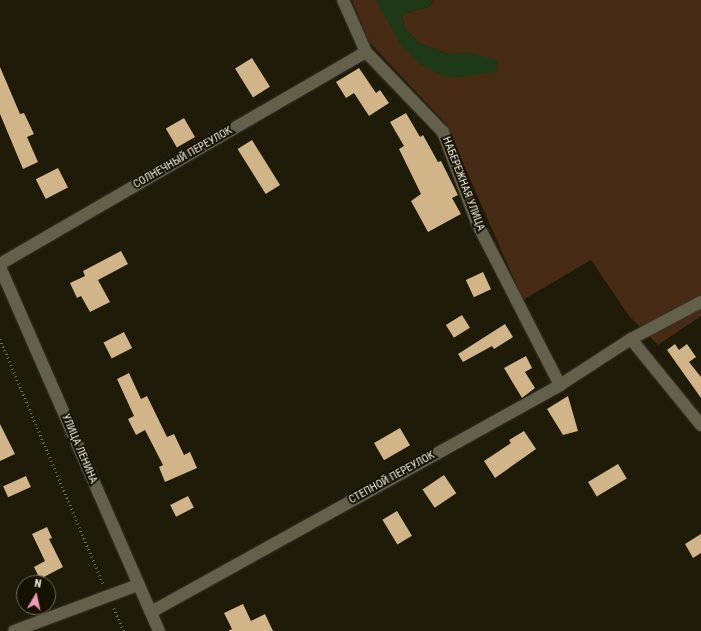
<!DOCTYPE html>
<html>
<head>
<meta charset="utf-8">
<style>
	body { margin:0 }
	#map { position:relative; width:701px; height:631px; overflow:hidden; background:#1e1b09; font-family:"Roboto Condensed",sans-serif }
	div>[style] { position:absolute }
	.green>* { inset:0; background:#472b14 }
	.water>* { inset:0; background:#1d3917 }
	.building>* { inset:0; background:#d1b588; transform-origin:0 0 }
	.path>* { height:2.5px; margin-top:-1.25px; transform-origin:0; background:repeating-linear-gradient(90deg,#696757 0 1px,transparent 0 4px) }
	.roads { filter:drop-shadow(0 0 1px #37342d) drop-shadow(0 0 1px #37342d) }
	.street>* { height:12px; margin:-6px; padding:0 6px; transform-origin:6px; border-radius:6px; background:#63604b }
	span { translate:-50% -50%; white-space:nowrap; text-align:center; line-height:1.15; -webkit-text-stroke:4px #151202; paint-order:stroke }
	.street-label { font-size:11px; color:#eeede1 }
	.north { position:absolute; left:16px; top:575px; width:40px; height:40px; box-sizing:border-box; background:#151202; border:1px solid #6c6a5b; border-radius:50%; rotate:9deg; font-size:11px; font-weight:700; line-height:16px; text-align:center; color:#eeede1 }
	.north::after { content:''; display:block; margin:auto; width:14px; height:18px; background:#f09ab7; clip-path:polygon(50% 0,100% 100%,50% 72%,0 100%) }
</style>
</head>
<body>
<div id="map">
	<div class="green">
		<div style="clip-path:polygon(352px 0,376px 0,420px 64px,474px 53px,449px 54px,419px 43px,404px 27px,402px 14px,429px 7px,433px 0,701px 0,701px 316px,658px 345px,629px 316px,591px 260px,523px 300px,446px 124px,369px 42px)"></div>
	</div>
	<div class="water">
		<div style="clip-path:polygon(376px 0,433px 0,429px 7px,402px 14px,404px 27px,419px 43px,449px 54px,474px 53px,498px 61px,497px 72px,462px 77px,442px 76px,420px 64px,401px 45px)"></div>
	</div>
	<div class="building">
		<div style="left:252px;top:58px;width:34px;height:20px;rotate:58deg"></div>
		<div style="clip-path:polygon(0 67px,20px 114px,24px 113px,34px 134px,27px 137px,38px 162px,23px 169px,0 114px)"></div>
		<div style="clip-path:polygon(359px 68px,376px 93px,380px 90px,389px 103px,369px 116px,354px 93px,346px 98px,336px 82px)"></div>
		<div style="clip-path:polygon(406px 113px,420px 137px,423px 135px,438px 162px,441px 161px,458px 195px,452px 198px,461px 214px,428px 232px,411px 201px,421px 194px,399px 149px,404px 146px,390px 122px)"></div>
		<div style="left:184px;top:118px;width:22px;height:21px;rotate:60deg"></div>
		<div style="left:252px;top:140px;width:53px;height:17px;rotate:58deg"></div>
		<div style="left:58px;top:168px;width:22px;height:25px;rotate:63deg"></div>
		<div style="clip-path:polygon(121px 251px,128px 264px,98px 280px,110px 302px,90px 312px,81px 296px,77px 298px,70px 283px,85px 276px,83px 271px)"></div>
		<div style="left:483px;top:272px;width:19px;height:19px;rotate:65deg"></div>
		<div style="left:462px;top:315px;width:15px;height:19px;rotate:58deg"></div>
		<div style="clip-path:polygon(505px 324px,513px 337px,494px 349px,492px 346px,463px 362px,458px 354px)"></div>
		<div style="left:124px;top:332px;width:18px;height:23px;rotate:63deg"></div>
		<div style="clip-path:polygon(675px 344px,679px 350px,687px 344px,696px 357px,689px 362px,701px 377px,701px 398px,667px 350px)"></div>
		<div style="clip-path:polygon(526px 356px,532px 368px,525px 372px,535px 388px,522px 398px,504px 368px)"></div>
		<div style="clip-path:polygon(129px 373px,141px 399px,147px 396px,167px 437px,174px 434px,184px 455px,190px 452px,197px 468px,165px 482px,159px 467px,163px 465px,145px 430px,136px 435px,128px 419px,134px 416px,117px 379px)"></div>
		<div style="clip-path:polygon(568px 396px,578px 431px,563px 435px,547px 409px)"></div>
		<div style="clip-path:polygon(0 424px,15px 454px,0 461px)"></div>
		<div style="left:400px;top:428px;width:20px;height:30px;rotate:60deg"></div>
		<div style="clip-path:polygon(524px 431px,536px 449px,495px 478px,484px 461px,511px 443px,509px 440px)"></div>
		<div style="left:618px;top:464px;width:17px;height:35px;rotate:59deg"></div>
		<div style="left:444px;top:475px;width:22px;height:26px;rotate:56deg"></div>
		<div style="left:26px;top:476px;width:12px;height:25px;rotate:66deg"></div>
		<div style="left:188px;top:496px;width:13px;height:20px;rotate:63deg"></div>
		<div style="left:397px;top:511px;width:29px;height:17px;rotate:59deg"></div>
		<div style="clip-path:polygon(47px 527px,52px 538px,49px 539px,63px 567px,40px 579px,34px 567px,45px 561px,32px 534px)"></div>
		<div style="clip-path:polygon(701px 534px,701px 553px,693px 558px,685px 544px)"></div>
		<div style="clip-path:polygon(243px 604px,251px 621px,265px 614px,273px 631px,228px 631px,232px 629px,224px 613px)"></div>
	</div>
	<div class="path">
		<div style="left:0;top:339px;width:267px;rotate:67.1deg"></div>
		<div style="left:114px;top:608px;width:25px;rotate:67deg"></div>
	</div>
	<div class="roads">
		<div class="street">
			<div style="left:343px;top:0;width:57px;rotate:66.1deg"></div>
			<div style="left:366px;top:52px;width:111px;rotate:46.1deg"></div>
			<div style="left:443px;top:132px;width:97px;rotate:69.5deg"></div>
			<div style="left:477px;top:223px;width:182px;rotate:62.9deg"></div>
			<div style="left:0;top:264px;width:423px;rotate:-30.1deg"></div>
			<div style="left:0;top:267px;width:397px;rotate:66.4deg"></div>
			<div style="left:631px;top:339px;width:111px;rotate:50.9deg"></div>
			<div style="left:151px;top:612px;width:468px;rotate:-29deg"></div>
			<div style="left:560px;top:385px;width:85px;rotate:-32.9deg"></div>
			<div style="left:631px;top:339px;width:79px;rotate:-27.9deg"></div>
			<div style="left:14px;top:631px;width:132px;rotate:-20.4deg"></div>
		</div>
	</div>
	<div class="street-label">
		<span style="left:183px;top:158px;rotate:-30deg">СОЛНЕЧНЫЙ ПЕРЕУЛОК</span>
		<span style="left:463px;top:184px;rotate:69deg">НАБЕРЕЖНАЯ УЛИЦА</span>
		<span style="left:79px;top:449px;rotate:67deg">УЛИЦА ЛЕНИНА</span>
		<span style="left:392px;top:478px;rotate:-29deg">СТЕПНОЙ ПЕРЕУЛОК</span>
	</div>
	<div class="north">N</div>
</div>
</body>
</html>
